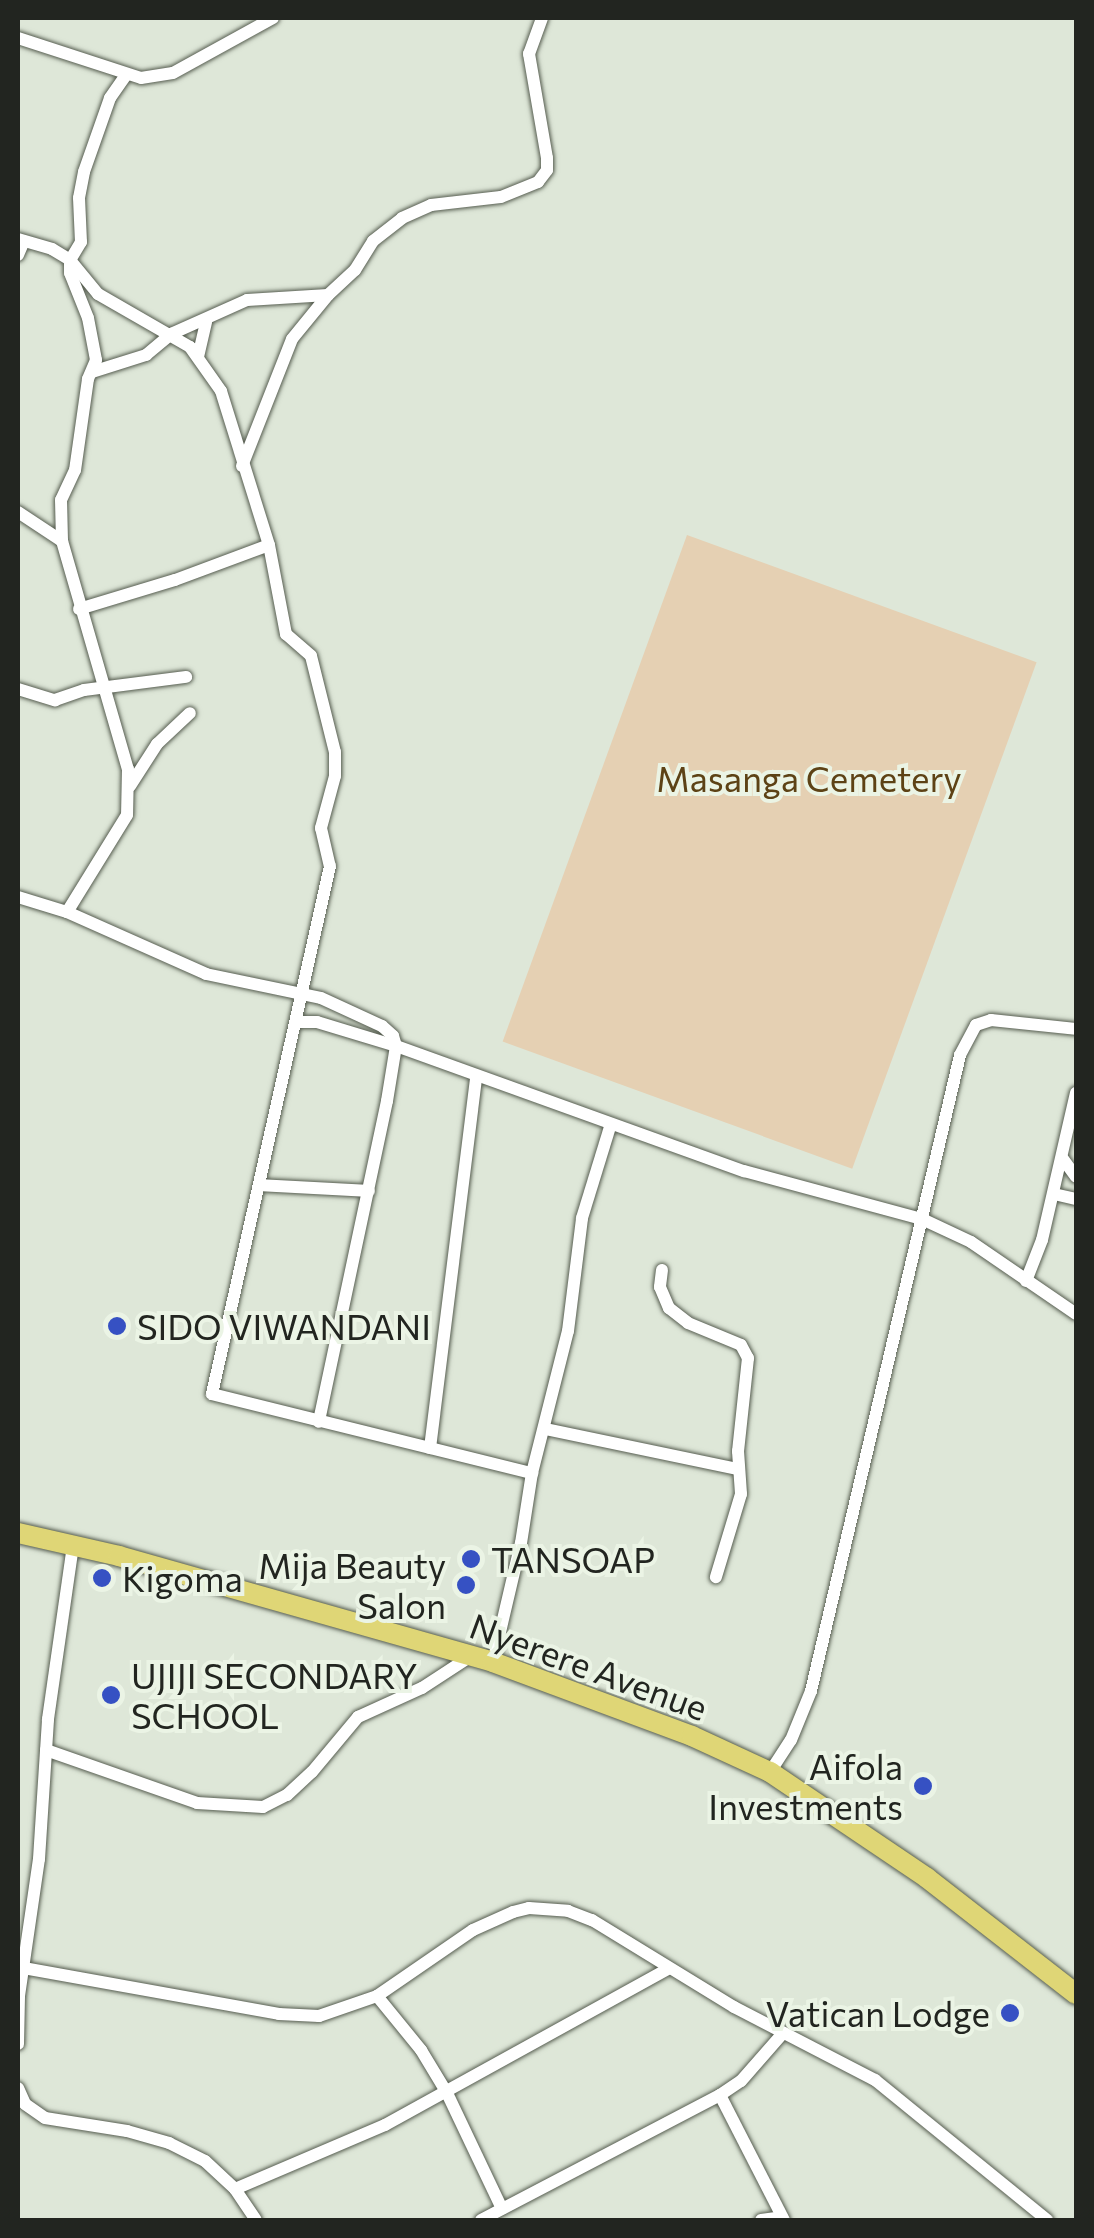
<!DOCTYPE html>
<html>
<head>
<meta charset="utf-8">
<style>
	body { margin:0 }
	#map { position:relative; width:1094px; height:2238px; overflow:hidden; background:#dee7d8; font-family:Commissioner,sans-serif }
	div>[style] { position:absolute }
	.green>* { inset:0; background:#e5d0b3; transform-origin:0 0 }
	.roads { filter:drop-shadow(0 0 2px #565d50) drop-shadow(0 0 2px #565d50) }
	.street>* { height:12px; margin:-6px; padding:0 6px; transform-origin:6px; border-radius:6px; background:#fff }
	.primary>* { height:20px; margin:-10px; padding:0 10px; transform-origin:10px; border-radius:10px; background:#dfd676 }
	.dots>* { width:28px; height:28px; translate:-50% -50%; box-sizing:border-box; border:5px solid #ebf4e5; border-radius:50% }
	span { translate:-50% -50%; white-space:nowrap; text-align:center; line-height:1.15; -webkit-text-stroke:8px #ebf4e5; paint-order:stroke }
	.park-label { font-size:35px; color:#5d4215 }
	.poi-label { font-size:35px; color:#222520 }
	.left { translate:0 -50%; text-align:left }
	.right { translate:-100% -50%; text-align:right }
	.street-label { font-size:35px; color:#222520 }
	.frame { position:absolute; inset:0; border:20px solid #222520; pointer-events:none }
</style>
</head>
<body>
<div id="map">
	<div class="green">
		<div style="left:687px;top:535px;width:372px;height:539px;rotate:20deg"></div>
	</div>
	<div class="roads">
		<div class="street">
			<div style="left:18px;top:38px;width:129px;rotate:18deg"></div>
			<div style="left:141px;top:78px;width:32px;rotate:-9deg"></div>
			<div style="left:173px;top:73px;width:114px;rotate:-28.8deg"></div>
			<div style="left:126px;top:75px;width:28px;rotate:125deg"></div>
			<div style="left:110px;top:98px;width:78px;rotate:109.4deg"></div>
			<div style="left:84px;top:172px;width:26px;rotate:101deg"></div>
			<div style="left:79px;top:198px;width:44px;rotate:87.4deg"></div>
			<div style="left:81px;top:242px;width:21px;rotate:121deg"></div>
			<div style="left:70px;top:260px;width:44px;rotate:50.5deg"></div>
			<div style="left:98px;top:294px;width:106px;rotate:29.9deg"></div>
			<div style="left:190px;top:347px;width:54px;rotate:54.8deg"></div>
			<div style="left:221px;top:391px;width:161px;rotate:72.7deg"></div>
			<div style="left:269px;top:545px;width:91px;rotate:79.2deg"></div>
			<div style="left:286px;top:634px;width:33px;rotate:41deg"></div>
			<div style="left:311px;top:656px;width:99px;rotate:76deg"></div>
			<div style="left:335px;top:752px;width:24px;rotate:90deg"></div>
			<div style="left:335px;top:776px;width:54px;rotate:105.1deg"></div>
			<div style="left:321px;top:828px;width:39px;rotate:77deg"></div>
			<div style="left:330px;top:866px;width:541px;rotate:102.6deg"></div>
			<div style="left:212px;top:1394px;width:330px;rotate:13.9deg"></div>
			<div style="left:18px;top:239px;width:35px;rotate:16deg"></div>
			<div style="left:52px;top:249px;width:21px;rotate:31deg"></div>
			<div style="left:70px;top:260px;width:13px;rotate:90deg"></div>
			<div style="left:70px;top:273px;width:48px;rotate:68.2deg"></div>
			<div style="left:88px;top:318px;width:43px;rotate:79.2deg"></div>
			<div style="left:96px;top:360px;width:21px;rotate:113deg"></div>
			<div style="left:88px;top:379px;width:92px;rotate:98.1deg"></div>
			<div style="left:75px;top:470px;width:33px;rotate:115deg"></div>
			<div style="left:61px;top:500px;width:41px;rotate:88.6deg"></div>
			<div style="left:18px;top:255px;width:15px;rotate:-67deg"></div>
			<div style="left:198px;top:357px;width:36px;rotate:-77deg"></div>
			<div style="left:92px;top:372px;width:57px;rotate:-17.5deg"></div>
			<div style="left:146px;top:355px;width:33px;rotate:-40deg"></div>
			<div style="left:171px;top:334px;width:83px;rotate:-24.1deg"></div>
			<div style="left:247px;top:300px;width:81px;rotate:-3.5deg"></div>
			<div style="left:328px;top:295px;width:37px;rotate:-43deg"></div>
			<div style="left:355px;top:270px;width:34px;rotate:-58deg"></div>
			<div style="left:373px;top:241px;width:37px;rotate:-38deg"></div>
			<div style="left:402px;top:218px;width:32px;rotate:-24deg"></div>
			<div style="left:431px;top:205px;width:70px;rotate:-6.5deg"></div>
			<div style="left:501px;top:197px;width:40px;rotate:-22deg"></div>
			<div style="left:538px;top:182px;width:15px;rotate:-53deg"></div>
			<div style="left:547px;top:170px;width:12px;rotate:-90deg"></div>
			<div style="left:547px;top:158px;width:106px;rotate:-99.8deg"></div>
			<div style="left:529px;top:54px;width:38px;rotate:-70deg"></div>
			<div style="left:242px;top:466px;width:136px;rotate:-68.5deg"></div>
			<div style="left:292px;top:339px;width:57px;rotate:-50.7deg"></div>
			<div style="left:18px;top:512px;width:53px;rotate:33.4deg"></div>
			<div style="left:62px;top:541px;width:237px;rotate:73.9deg"></div>
			<div style="left:128px;top:769px;width:46px;rotate:91.2deg"></div>
			<div style="left:127px;top:815px;width:114px;rotate:121.7deg"></div>
			<div style="left:79px;top:609px;width:100px;rotate:-16.8deg"></div>
			<div style="left:175px;top:580px;width:100px;rotate:-20.4deg"></div>
			<div style="left:18px;top:689px;width:39px;rotate:17deg"></div>
			<div style="left:55px;top:700px;width:31px;rotate:-19deg"></div>
			<div style="left:84px;top:690px;width:103px;rotate:-7.3deg"></div>
			<div style="left:130px;top:786px;width:50px;rotate:-57.3deg"></div>
			<div style="left:157px;top:744px;width:45px;rotate:-43.2deg"></div>
			<div style="left:18px;top:897px;width:51px;rotate:17deg"></div>
			<div style="left:67px;top:912px;width:152px;rotate:24deg"></div>
			<div style="left:206px;top:974px;width:117px;rotate:11.8deg"></div>
			<div style="left:321px;top:998px;width:67px;rotate:24.7deg"></div>
			<div style="left:382px;top:1026px;width:15px;rotate:42deg"></div>
			<div style="left:393px;top:1036px;width:10px;rotate:73deg"></div>
			<div style="left:396px;top:1046px;width:56px;rotate:99.3deg"></div>
			<div style="left:387px;top:1101px;width:328px;rotate:102deg"></div>
			<div style="left:296px;top:1022px;width:21px"></div>
			<div style="left:317px;top:1022px;width:83px;rotate:16.9deg"></div>
			<div style="left:396px;top:1046px;width:370px;rotate:19.8deg"></div>
			<div style="left:744px;top:1171px;width:184px;rotate:15.1deg"></div>
			<div style="left:922px;top:1219px;width:54px;rotate:25.1deg"></div>
			<div style="left:971px;top:1242px;width:127px;rotate:34.4deg"></div>
			<div style="left:1063px;top:1159px;width:22px;rotate:54deg"></div>
			<div style="left:259px;top:1185px;width:110px;rotate:3.1deg"></div>
			<div style="left:1054px;top:1194px;width:23px;rotate:13deg"></div>
			<div style="left:662px;top:1270px;width:17px;rotate:97deg"></div>
			<div style="left:660px;top:1287px;width:23px;rotate:67deg"></div>
			<div style="left:669px;top:1308px;width:24px;rotate:38deg"></div>
			<div style="left:688px;top:1323px;width:57px;rotate:22.5deg"></div>
			<div style="left:741px;top:1345px;width:15px;rotate:62deg"></div>
			<div style="left:748px;top:1358px;width:94px;rotate:96.1deg"></div>
			<div style="left:738px;top:1451px;width:43px;rotate:86deg"></div>
			<div style="left:741px;top:1494px;width:87px;rotate:106.8deg"></div>
			<div style="left:1026px;top:1281px;width:44px;rotate:-68.7deg"></div>
			<div style="left:1042px;top:1240px;width:151px;rotate:-77deg"></div>
			<div style="left:546px;top:1429px;width:195px;rotate:11.8deg"></div>
			<div style="left:430px;top:1448px;width:374px;rotate:-82.9deg"></div>
			<div style="left:493px;top:1662px;width:122px;rotate:-76.8deg"></div>
			<div style="left:521px;top:1543px;width:71px;rotate:-81.1deg"></div>
			<div style="left:532px;top:1473px;width:146px;rotate:-75.8deg"></div>
			<div style="left:568px;top:1331px;width:114px;rotate:-82.9deg"></div>
			<div style="left:582px;top:1218px;width:98px;rotate:-72.9deg"></div>
			<div style="left:46px;top:1750px;width:160px;rotate:19.3deg"></div>
			<div style="left:197px;top:1803px;width:66px;rotate:3.5deg"></div>
			<div style="left:263px;top:1807px;width:27px;rotate:-27deg"></div>
			<div style="left:287px;top:1795px;width:34px;rotate:-43deg"></div>
			<div style="left:312px;top:1772px;width:72px;rotate:-50.1deg"></div>
			<div style="left:358px;top:1717px;width:70px;rotate:-24.4deg"></div>
			<div style="left:422px;top:1688px;width:59px;rotate:-33.1deg"></div>
			<div style="left:770px;top:1772px;width:38px;rotate:-57deg"></div>
			<div style="left:791px;top:1740px;width:53px;rotate:-67.8deg"></div>
			<div style="left:811px;top:1691px;width:653px;rotate:-76.81deg"></div>
			<div style="left:960px;top:1055px;width:34px;rotate:-62deg"></div>
			<div style="left:976px;top:1025px;width:16px;rotate:-18deg"></div>
			<div style="left:991px;top:1020px;width:85px;rotate:6deg"></div>
			<div style="left:18px;top:1967px;width:265px;rotate:10.2deg"></div>
			<div style="left:279px;top:2014px;width:40px;rotate:2.9deg"></div>
			<div style="left:319px;top:2016px;width:61px;rotate:-19deg"></div>
			<div style="left:377px;top:1996px;width:116px;rotate:-34.5deg"></div>
			<div style="left:473px;top:1930px;width:44px;rotate:-24.2deg"></div>
			<div style="left:513px;top:1912px;width:16px;rotate:-14deg"></div>
			<div style="left:529px;top:1908px;width:39px;rotate:4deg"></div>
			<div style="left:568px;top:1911px;width:26px;rotate:21deg"></div>
			<div style="left:592px;top:1920px;width:167px;rotate:31.5deg"></div>
			<div style="left:734px;top:2007px;width:159px;rotate:27.4deg"></div>
			<div style="left:875px;top:2080px;width:222px;rotate:39.1deg"></div>
			<div style="left:377px;top:1996px;width:70px;rotate:50.8deg"></div>
			<div style="left:421px;top:2050px;width:50px;rotate:58.8deg"></div>
			<div style="left:447px;top:2093px;width:128px;rotate:64.6deg"></div>
			<div style="left:18px;top:2044px;width:48px;rotate:-88.8deg"></div>
			<div style="left:19px;top:1996px;width:138px;rotate:-81.7deg"></div>
			<div style="left:39px;top:1859px;width:140px;rotate:-86.3deg"></div>
			<div style="left:48px;top:1719px;width:175px;rotate:-81.8deg"></div>
			<div style="left:18px;top:2088px;width:17px;rotate:66deg"></div>
			<div style="left:25px;top:2104px;width:24px;rotate:35deg"></div>
			<div style="left:45px;top:2118px;width:83px;rotate:9deg"></div>
			<div style="left:127px;top:2131px;width:44px;rotate:15.9deg"></div>
			<div style="left:169px;top:2143px;width:40px;rotate:26.6deg"></div>
			<div style="left:205px;top:2161px;width:41px;rotate:43deg"></div>
			<div style="left:235px;top:2189px;width:37px;rotate:56deg"></div>
			<div style="left:720px;top:2095px;width:140px;rotate:62.9deg"></div>
			<div style="left:235px;top:2189px;width:163px;rotate:-23.1deg"></div>
			<div style="left:385px;top:2125px;width:323px;rotate:-28.9deg"></div>
			<div style="left:481px;top:2220px;width:270px;rotate:-27.6deg"></div>
			<div style="left:720px;top:2095px;width:25px;rotate:-34deg"></div>
			<div style="left:741px;top:2081px;width:64px;rotate:-48.8deg"></div>
			<div style="left:761px;top:2220px;width:21px;rotate:-8deg"></div>
		</div>
		<div class="primary">
			<div style="left:18px;top:1533px;width:104px;rotate:12.8deg"></div>
			<div style="left:119px;top:1556px;width:389px;rotate:15.8deg"></div>
			<div style="left:493px;top:1662px;width:212px;rotate:20.4deg"></div>
			<div style="left:692px;top:1736px;width:86px;rotate:24.8deg"></div>
			<div style="left:770px;top:1772px;width:189px;rotate:34deg"></div>
			<div style="left:927px;top:1878px;width:189px;rotate:37.9deg"></div>
		</div>
	</div>
	<div class="dots">
		<div style="left:117px;top:1326px;background:#3651c3"></div>
		<div style="left:471px;top:1559px;background:#3651c3"></div>
		<div style="left:102px;top:1578px;background:#3651c3"></div>
		<div style="left:466px;top:1585px;background:#3651c3"></div>
		<div style="left:111px;top:1695px;background:#3651c3"></div>
		<div style="left:923px;top:1786px;background:#3651c3"></div>
		<div style="left:1010px;top:2013px;background:#3651c3"></div>
	</div>
	<div class="park-label">
		<span style="left:809px;top:778px">Masanga Cemetery</span>
	</div>
	<div class="poi-label">
		<span class="left" style="left:137px;top:1326px">SIDO VIWANDANI</span>
		<span class="left" style="left:491px;top:1559px">TANSOAP</span>
		<span class="right" style="left:446px;top:1585px">Mija Beauty<br>Salon</span>
		<span class="left" style="left:122px;top:1578px">Kigoma</span>
		<span class="left" style="left:131px;top:1695px">UJIJI SECONDARY<br>SCHOOL</span>
		<span class="right" style="left:903px;top:1786px">Aifola<br>Investments</span>
		<span class="right" style="left:990px;top:2013px">Vatican Lodge</span>
	</div>
	<div class="street-label">
		<span style="left:589px;top:1666px;rotate:20deg">Nyerere Avenue</span>
	</div>
	<div class="frame"></div>
</div>
</body>
</html>
